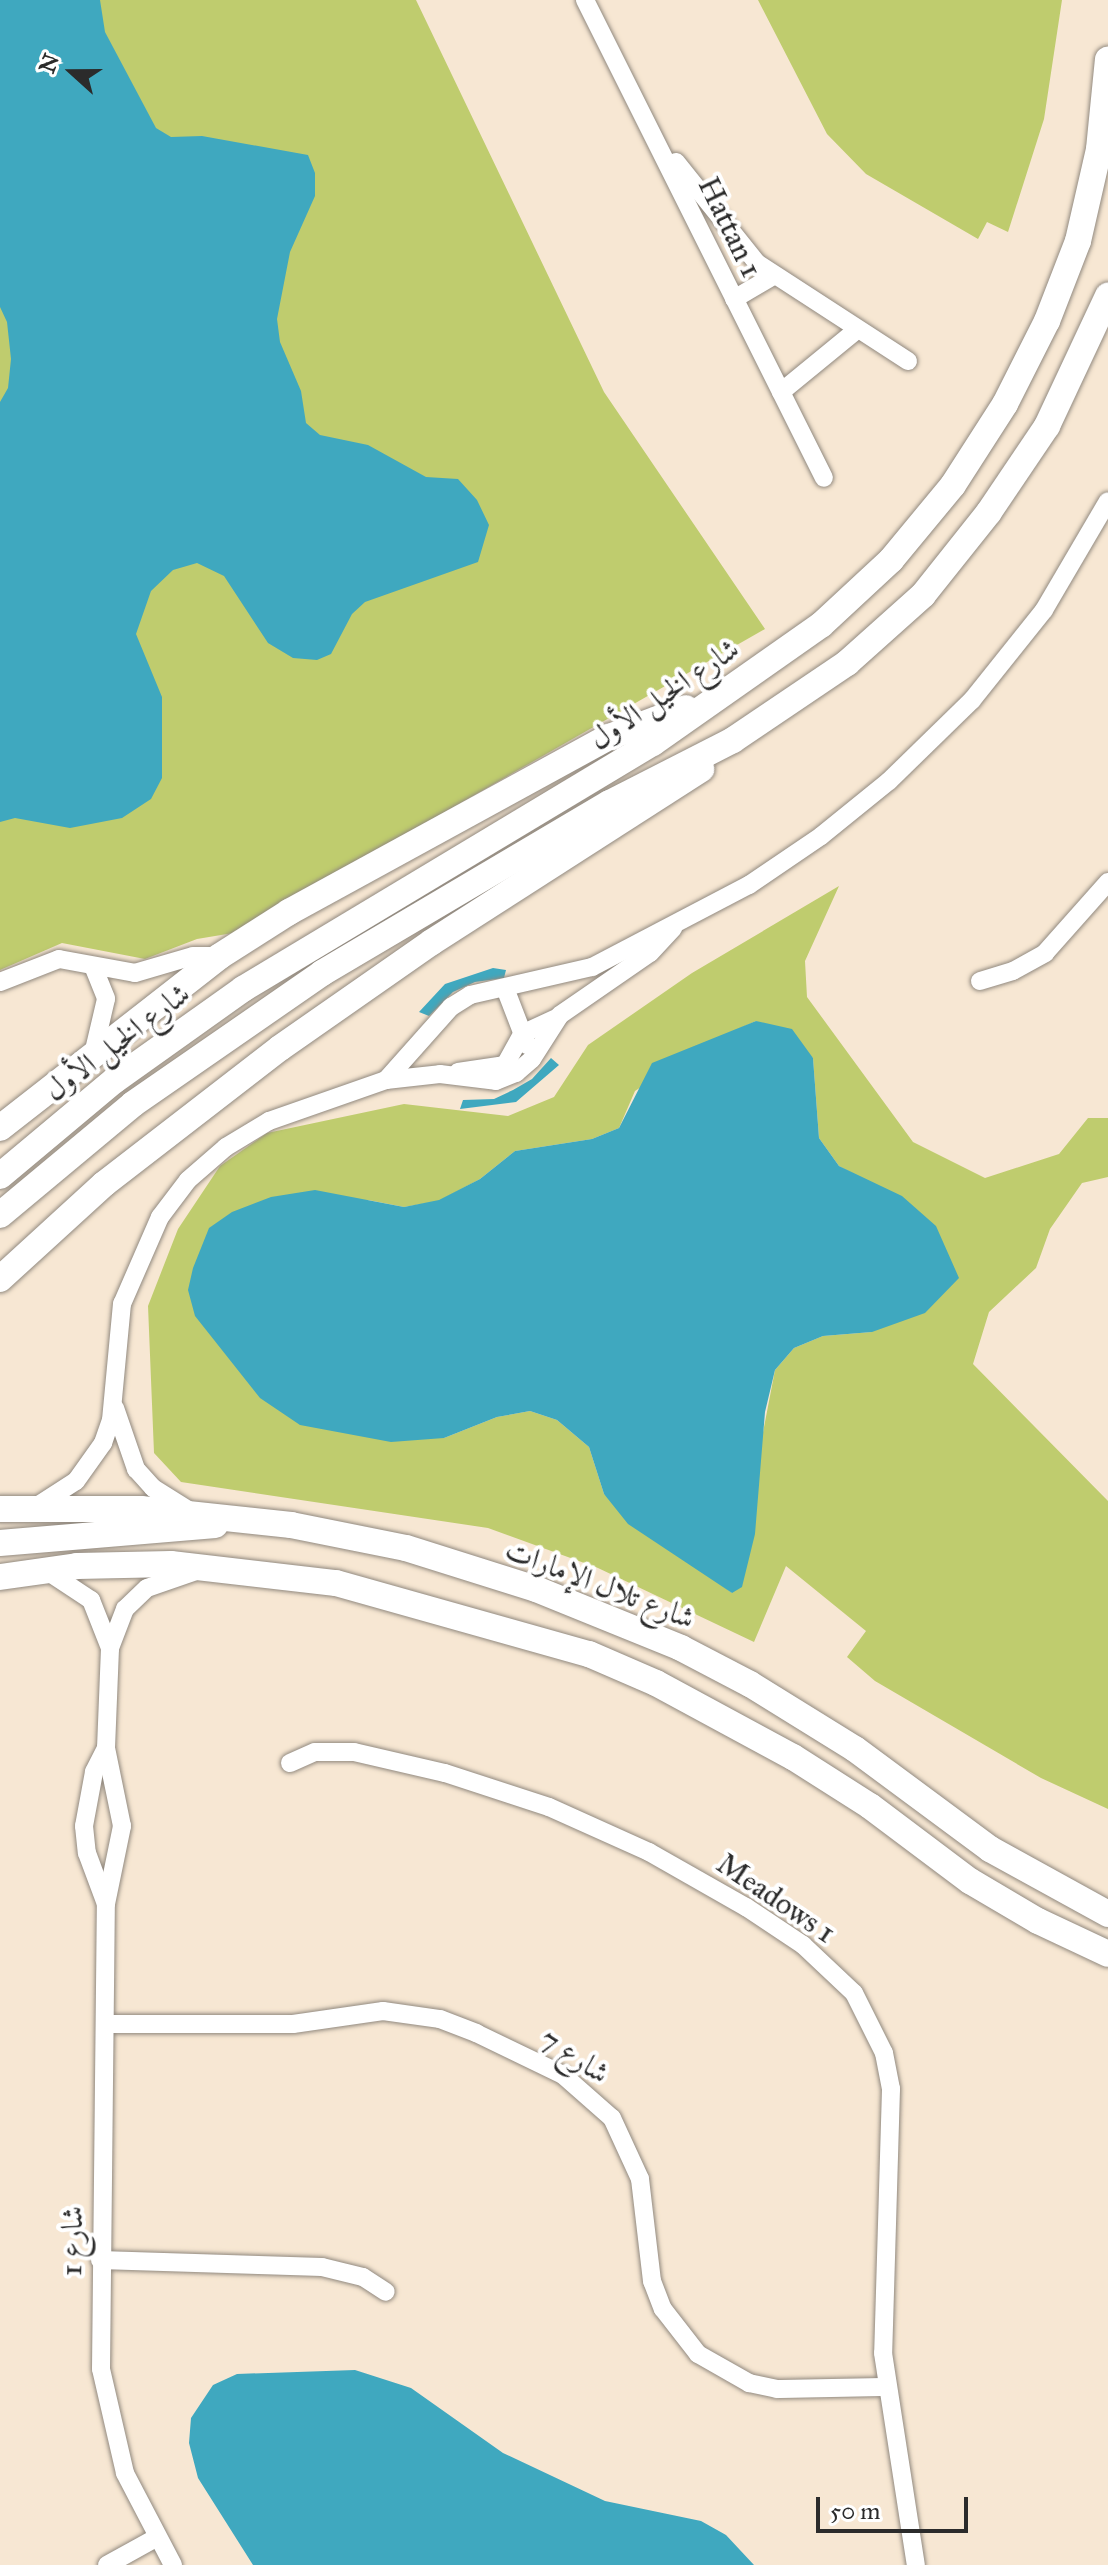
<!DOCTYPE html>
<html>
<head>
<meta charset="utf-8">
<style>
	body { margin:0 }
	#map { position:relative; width:1108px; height:2565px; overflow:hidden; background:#f7e7d3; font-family:"IM FELL Great Primer",Amiri,serif }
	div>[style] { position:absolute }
	.green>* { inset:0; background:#bfcc6e }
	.water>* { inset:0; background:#3fa8bf }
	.roads { filter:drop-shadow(0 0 2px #91897f) drop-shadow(0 0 2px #91897f) }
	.minor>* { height:18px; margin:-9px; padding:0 9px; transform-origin:9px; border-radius:9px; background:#fff }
	.secondary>* { height:26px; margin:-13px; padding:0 13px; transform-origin:13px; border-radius:13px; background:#fff }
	span { translate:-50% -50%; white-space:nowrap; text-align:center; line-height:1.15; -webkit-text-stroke:8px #fff; paint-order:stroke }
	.street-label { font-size:30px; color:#2b2b2b }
	.north { position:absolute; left:32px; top:32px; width:80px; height:80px; -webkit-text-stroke:6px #fff; paint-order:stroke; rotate:291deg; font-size:22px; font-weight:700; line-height:32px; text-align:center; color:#2b2b2b }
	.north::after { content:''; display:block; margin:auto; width:28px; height:36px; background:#2b2b2b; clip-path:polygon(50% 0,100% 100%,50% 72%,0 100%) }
	.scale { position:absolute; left:816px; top:2497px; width:152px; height:36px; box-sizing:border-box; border:4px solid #2b2b2b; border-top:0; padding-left:10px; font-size:24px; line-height:28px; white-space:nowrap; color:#2b2b2b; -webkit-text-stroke:6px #fff; paint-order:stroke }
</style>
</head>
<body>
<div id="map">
	<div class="green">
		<div style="clip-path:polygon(0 0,416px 0,604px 392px,765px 629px,233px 933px,197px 939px,145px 959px,62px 943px,0 970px)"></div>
		<div style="clip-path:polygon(758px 0,1062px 0,1044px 119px,1008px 232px,987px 222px,978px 239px,866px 174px,827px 134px)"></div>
		<div style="clip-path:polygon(evenodd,839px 886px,805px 961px,807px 997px,913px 1142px,985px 1178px,1059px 1154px,1088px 1118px,1108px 1118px,1108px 1177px,1082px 1183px,1050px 1229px,1036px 1268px,989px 1312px,973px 1364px,1108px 1501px,1108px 1809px,1041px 1778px,875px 1681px,847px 1657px,866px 1631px,786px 1566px,754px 1642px,598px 1568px,488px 1528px,181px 1482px,154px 1453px,148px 1306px,178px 1229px,220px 1166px,267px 1133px,404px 1104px,508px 1116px,554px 1097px,588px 1045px,692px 973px,839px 886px,756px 1021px,813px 1058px,819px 1138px,839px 1166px,869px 1182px,872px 1332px,823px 1336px,794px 1348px,775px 1370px,732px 1593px,604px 1494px,589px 1447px,557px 1420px,530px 1411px,497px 1417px,444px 1438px,368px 1200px,404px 1207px,439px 1201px,480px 1179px,515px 1151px,592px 1139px,619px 1128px,635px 1091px,709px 1042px,756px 1021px)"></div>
	</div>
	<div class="water">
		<div style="clip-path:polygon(0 0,100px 0,105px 32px,156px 128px,171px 137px,202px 136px,308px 155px,315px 173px,315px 196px,290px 252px,277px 319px,280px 342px,301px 391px,306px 423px,320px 435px,368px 445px,426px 477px,458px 479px,477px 500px,489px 525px,478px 562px,365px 602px,352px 614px,331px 654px,317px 660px,293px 658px,268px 643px,224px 576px,197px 563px,173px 570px,151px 591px,136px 634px,162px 697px,162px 778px,151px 799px,122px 818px,70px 828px,15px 818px,0 822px,0 402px,8px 388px,11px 359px,7px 322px,0 307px)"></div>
		<div style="clip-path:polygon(493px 968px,506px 970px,504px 978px,475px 982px,453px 992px,429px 1016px,419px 1012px,445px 984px)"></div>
		<div style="clip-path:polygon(756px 1021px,792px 1029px,813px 1058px,819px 1138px,839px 1166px,902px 1196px,936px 1226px,959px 1278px,925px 1313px,872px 1332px,823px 1336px,794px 1348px,775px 1370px,765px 1412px,755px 1534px,742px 1587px,732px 1593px,628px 1524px,604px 1494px,589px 1447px,557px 1420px,530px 1411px,497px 1417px,444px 1438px,391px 1442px,300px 1425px,260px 1398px,195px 1316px,188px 1290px,193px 1268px,209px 1228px,232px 1212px,271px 1197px,315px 1190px,404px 1207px,439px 1200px,480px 1179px,515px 1151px,592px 1139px,619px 1128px,652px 1063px)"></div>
		<div style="clip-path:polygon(551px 1058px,559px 1065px,516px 1102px,460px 1109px,463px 1100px,494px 1099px,513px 1090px,532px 1079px)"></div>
		<div style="clip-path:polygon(355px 2370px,411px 2388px,503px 2453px,605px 2501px,701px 2521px,726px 2535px,754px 2565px,253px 2565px,198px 2478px,189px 2443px,191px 2418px,213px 2385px,237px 2374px)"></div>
	</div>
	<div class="roads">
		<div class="minor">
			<div style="left:585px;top:0;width:534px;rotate:63.43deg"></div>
			<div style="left:676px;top:162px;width:129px;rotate:51.3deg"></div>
			<div style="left:757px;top:263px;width:180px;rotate:33deg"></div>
			<div style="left:734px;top:299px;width:45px;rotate:-30.5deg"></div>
			<div style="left:781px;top:392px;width:99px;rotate:-39.3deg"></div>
			<div style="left:93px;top:966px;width:35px;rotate:68deg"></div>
			<div style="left:106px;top:999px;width:52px;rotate:103.2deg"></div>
			<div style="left:980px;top:981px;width:34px;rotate:-17deg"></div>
			<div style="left:1013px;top:971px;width:37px;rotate:-29deg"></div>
			<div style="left:1045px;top:953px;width:95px;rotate:-48.4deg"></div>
			<div style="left:0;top:982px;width:63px;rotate:-21.3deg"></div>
			<div style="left:59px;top:959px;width:77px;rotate:10.4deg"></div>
			<div style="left:135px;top:973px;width:60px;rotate:-16.3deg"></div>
			<div style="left:193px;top:956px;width:27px"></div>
			<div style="left:505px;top:988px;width:61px;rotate:68.9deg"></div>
			<div style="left:458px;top:1072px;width:48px;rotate:-8.5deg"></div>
			<div style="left:505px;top:1065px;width:35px;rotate:-61deg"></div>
			<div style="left:522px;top:1034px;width:40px;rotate:-25deg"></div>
			<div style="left:386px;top:1080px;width:98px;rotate:-48.3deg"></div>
			<div style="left:451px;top:1007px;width:22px;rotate:-32deg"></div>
			<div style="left:470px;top:995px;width:125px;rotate:-12.9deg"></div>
			<div style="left:592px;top:967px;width:177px;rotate:-27.6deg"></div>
			<div style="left:749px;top:885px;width:87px;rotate:-34.2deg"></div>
			<div style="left:821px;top:836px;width:87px;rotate:-39deg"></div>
			<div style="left:889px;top:781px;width:116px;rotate:-44.3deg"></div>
			<div style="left:972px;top:700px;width:115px;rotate:-51.3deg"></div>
			<div style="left:1044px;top:610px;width:126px;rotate:-59.6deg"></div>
			<div style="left:115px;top:1408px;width:65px;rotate:71deg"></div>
			<div style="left:136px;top:1469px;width:25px;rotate:48deg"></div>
			<div style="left:153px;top:1488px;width:40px;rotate:32deg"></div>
			<div style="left:37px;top:1506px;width:46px;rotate:-32.7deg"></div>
			<div style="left:76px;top:1481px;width:47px;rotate:-54.6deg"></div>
			<div style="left:103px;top:1443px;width:24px;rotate:-71deg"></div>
			<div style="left:111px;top:1420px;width:117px;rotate:-84.6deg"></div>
			<div style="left:122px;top:1304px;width:95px;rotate:-66.4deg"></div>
			<div style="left:160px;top:1217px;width:46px;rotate:-52.9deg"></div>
			<div style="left:188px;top:1180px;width:50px;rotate:-41deg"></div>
			<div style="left:226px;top:1147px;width:50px;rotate:-31.2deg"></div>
			<div style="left:269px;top:1121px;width:124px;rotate:-19.3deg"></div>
			<div style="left:386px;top:1080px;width:54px;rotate:-6.3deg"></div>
			<div style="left:440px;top:1074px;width:56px;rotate:7.1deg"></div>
			<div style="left:496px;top:1081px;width:22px;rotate:-22deg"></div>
			<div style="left:516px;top:1073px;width:21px;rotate:-41deg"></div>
			<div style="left:532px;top:1059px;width:52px;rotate:-57.5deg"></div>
			<div style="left:560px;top:1015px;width:109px;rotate:-34.6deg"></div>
			<div style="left:650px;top:953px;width:34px;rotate:-47deg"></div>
			<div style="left:47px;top:1571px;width:53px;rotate:33.4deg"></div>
			<div style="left:91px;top:1600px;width:52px;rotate:68.4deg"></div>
			<div style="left:106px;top:1748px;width:27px;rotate:117deg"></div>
			<div style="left:94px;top:1772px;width:55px;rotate:100.5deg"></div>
			<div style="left:84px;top:1826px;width:27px;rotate:84deg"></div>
			<div style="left:87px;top:1853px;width:54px;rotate:69.6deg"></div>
			<div style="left:290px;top:1763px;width:27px;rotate:-24deg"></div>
			<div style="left:315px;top:1752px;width:39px"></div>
			<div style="left:354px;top:1752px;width:93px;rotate:13deg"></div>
			<div style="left:445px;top:1773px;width:109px;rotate:18.1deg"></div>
			<div style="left:549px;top:1807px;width:110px;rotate:24.2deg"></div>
			<div style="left:649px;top:1852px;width:112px;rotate:29.6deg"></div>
			<div style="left:746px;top:1907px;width:69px;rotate:33.7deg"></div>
			<div style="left:803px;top:1945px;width:70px;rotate:43.3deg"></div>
			<div style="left:854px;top:1993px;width:67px;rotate:63.4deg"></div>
			<div style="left:884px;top:2053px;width:37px;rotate:79deg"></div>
			<div style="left:891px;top:2089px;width:264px;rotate:91.7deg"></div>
			<div style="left:883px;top:2353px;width:215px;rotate:81.2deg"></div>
			<div style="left:106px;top:2024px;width:187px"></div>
			<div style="left:293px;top:2024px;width:91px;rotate:-8.2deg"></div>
			<div style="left:383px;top:2011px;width:58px;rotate:8deg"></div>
			<div style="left:440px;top:2019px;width:39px;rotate:21deg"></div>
			<div style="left:476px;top:2033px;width:97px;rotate:25.8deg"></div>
			<div style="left:563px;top:2075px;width:65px;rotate:41.3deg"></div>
			<div style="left:612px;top:2118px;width:67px;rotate:65.3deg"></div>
			<div style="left:640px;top:2179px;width:103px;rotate:83.3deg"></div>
			<div style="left:652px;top:2281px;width:30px;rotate:69deg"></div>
			<div style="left:663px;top:2309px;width:57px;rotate:52.1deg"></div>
			<div style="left:698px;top:2354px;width:59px;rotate:29.6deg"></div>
			<div style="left:749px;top:2383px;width:29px;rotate:12deg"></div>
			<div style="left:777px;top:2389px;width:109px;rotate:-1.1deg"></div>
			<div style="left:100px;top:2260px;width:222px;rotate:1.8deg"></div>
			<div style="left:322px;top:2267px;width:42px;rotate:13.7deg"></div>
			<div style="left:363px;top:2277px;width:27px;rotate:33deg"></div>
			<div style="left:107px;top:2565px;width:56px;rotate:-28.9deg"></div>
			<div style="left:173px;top:2565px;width:104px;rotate:-117.6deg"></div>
			<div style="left:125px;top:2473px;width:107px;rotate:-103deg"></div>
			<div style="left:101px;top:2369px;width:465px;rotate:-89.4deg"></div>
			<div style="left:106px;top:1904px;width:80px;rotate:-78.4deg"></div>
			<div style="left:122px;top:1826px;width:80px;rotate:-101.6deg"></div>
			<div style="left:106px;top:1748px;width:100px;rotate:-87.7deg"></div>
			<div style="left:110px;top:1648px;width:42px;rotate:-69deg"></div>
			<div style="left:125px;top:1609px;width:30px;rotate:-44deg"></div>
			<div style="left:147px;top:1588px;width:52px;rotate:-19.1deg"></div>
		</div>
		<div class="secondary">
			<div style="left:0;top:1128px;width:279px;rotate:-38deg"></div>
			<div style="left:220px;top:956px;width:82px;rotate:-32.5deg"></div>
			<div style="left:289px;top:912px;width:365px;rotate:-28.7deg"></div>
			<div style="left:609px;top:737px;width:82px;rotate:-20.6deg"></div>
			<div style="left:0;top:1176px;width:150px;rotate:-39.9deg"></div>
			<div style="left:115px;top:1080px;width:157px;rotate:-35.4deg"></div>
			<div style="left:243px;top:989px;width:478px;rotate:-31deg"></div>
			<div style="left:653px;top:743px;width:205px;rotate:-35.1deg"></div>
			<div style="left:821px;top:625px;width:96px;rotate:-42.9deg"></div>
			<div style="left:891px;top:560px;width:97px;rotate:-50.4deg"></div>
			<div style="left:953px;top:485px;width:96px;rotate:-57.3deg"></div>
			<div style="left:1005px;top:404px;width:93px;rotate:-63.2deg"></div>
			<div style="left:1047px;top:321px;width:86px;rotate:-68.8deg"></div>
			<div style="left:1078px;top:241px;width:94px;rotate:-77.1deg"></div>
			<div style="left:1099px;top:149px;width:90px;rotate:-84.3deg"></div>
			<div style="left:0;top:1215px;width:173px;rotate:-39.8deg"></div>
			<div style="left:133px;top:1104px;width:230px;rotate:-34.7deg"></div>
			<div style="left:322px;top:973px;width:334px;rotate:-30.6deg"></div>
			<div style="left:610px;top:803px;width:138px;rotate:-27.1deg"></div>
			<div style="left:733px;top:740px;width:138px;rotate:-34deg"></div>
			<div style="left:847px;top:663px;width:102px;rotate:-41.8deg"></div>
			<div style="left:923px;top:595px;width:106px;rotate:-51.5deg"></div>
			<div style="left:989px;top:512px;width:104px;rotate:-56deg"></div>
			<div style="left:1047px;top:426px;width:144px;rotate:-64.9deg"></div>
			<div style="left:0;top:1279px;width:141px;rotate:-42.4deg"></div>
			<div style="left:104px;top:1184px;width:222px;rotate:-37.7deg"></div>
			<div style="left:280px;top:1048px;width:185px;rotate:-34.9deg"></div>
			<div style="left:432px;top:942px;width:320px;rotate:-32.7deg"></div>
			<div style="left:0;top:1509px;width:141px"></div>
			<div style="left:141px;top:1509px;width:151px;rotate:6.1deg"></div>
			<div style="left:291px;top:1525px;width:117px;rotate:11.3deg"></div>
			<div style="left:406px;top:1548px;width:136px;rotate:17.5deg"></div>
			<div style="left:536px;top:1589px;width:157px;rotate:22.1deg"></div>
			<div style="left:681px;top:1648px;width:78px;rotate:27.6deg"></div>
			<div style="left:750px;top:1684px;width:123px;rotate:31.8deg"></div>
			<div style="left:855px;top:1749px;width:168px;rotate:36.5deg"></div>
			<div style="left:990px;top:1849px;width:135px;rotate:28.8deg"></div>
			<div style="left:0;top:1543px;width:216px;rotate:-4.8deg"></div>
			<div style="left:0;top:1577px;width:78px;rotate:-8.1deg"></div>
			<div style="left:77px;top:1566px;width:94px;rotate:-1.2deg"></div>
			<div style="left:171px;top:1564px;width:166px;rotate:6.6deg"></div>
			<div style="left:336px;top:1583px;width:263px;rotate:15.7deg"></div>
			<div style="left:589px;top:1654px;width:73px;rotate:23.4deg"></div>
			<div style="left:656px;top:1683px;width:156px;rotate:28.4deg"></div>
			<div style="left:793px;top:1757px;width:91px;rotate:32.5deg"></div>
			<div style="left:870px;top:1806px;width:125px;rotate:36.9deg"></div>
			<div style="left:970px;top:1881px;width:79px;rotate:30.5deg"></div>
			<div style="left:1038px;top:1921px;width:77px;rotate:25.2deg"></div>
		</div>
	</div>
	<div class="street-label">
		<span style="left:730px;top:227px;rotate:64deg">Hattan 1</span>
		<span style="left:664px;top:694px;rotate:-34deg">شارع الخيل الأول</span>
		<span style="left:117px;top:1042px;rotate:-37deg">شارع الخيل الأول</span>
		<span style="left:600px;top:1584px;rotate:21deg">شارع تلال الإمارات</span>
		<span style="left:776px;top:1898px;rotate:34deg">Meadows 1</span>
		<span style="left:575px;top:2056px;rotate:33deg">شارع 7</span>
		<span style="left:72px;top:2241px;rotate:-89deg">شارع 1</span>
	</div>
	<div class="north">N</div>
	<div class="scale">50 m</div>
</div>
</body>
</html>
